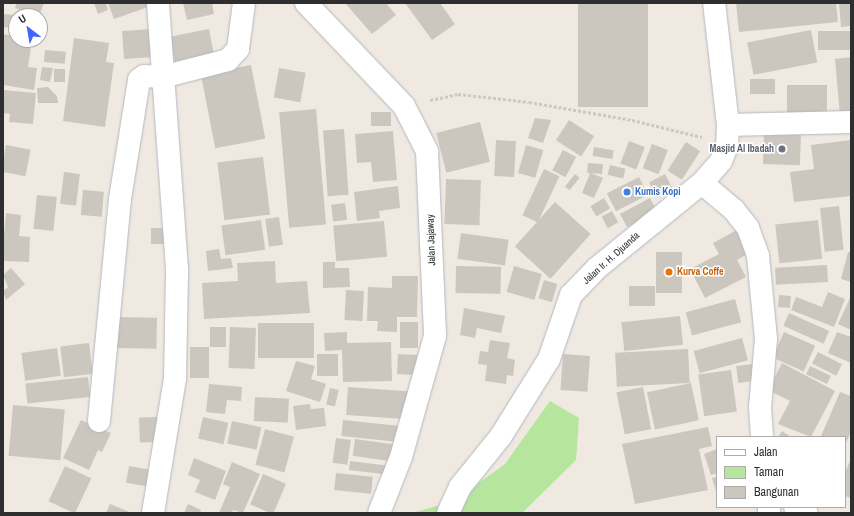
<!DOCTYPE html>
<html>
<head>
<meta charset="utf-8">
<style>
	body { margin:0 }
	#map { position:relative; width:854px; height:516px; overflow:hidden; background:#efe9e1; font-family:"Archivo Narrow",sans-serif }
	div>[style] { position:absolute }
	.green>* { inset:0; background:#b6e59e }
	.building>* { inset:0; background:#cbc7bf; transform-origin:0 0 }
	.path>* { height:2.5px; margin-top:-1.25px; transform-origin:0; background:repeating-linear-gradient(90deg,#c9c9c9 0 3px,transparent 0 5px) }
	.roads { filter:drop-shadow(0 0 1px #b4b7c1) drop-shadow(0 0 1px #b4b7c1) }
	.minor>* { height:22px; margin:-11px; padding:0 11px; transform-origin:11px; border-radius:11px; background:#fff }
	.tertiary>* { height:22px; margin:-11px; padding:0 11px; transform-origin:11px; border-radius:11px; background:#fff }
	.secondary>* { height:22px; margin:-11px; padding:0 11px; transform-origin:11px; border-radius:11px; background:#fff }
	.dots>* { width:11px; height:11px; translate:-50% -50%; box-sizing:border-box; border:2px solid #fff; border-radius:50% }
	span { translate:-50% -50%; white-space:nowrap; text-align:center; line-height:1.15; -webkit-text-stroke:3px #fff; paint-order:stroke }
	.worship-label { font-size:10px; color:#5b616d; font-weight:700 }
	.right { translate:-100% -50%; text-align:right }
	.shop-label { font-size:10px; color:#366cbe; font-weight:700 }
	.left { translate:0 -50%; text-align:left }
	.street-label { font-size:10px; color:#2e2e2e }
	.food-label { font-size:10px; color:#c56008; font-weight:700 }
	.frame { position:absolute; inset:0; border:4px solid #2e2e2e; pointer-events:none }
	.legend { position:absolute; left:716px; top:436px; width:130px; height:72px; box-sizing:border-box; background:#fff; border:1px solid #ababab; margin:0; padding:5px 7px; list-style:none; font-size:12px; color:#2e2e2e }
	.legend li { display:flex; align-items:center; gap:8px; height:20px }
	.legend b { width:20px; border:1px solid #ababab }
	.north { position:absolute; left:8px; top:8px; width:40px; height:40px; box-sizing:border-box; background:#fff; border:1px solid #ababab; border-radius:50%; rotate:329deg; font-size:11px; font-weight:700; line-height:16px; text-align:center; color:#2e2e2e }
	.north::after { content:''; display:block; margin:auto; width:14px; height:18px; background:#4264fb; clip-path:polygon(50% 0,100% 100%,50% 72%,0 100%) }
</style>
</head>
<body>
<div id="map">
	<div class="green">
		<div style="clip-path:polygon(550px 401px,579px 418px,576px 460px,522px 513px,412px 513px,454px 501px,505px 464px)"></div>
	</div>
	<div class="building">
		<div style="clip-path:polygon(17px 3px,44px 3px,39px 16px,21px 16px,23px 11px,15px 8px)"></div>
		<div style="clip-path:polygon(94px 3px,106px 3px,108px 10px,98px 14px)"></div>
		<div style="clip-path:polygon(108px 3px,146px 3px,148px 7px,114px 19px)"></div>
		<div style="clip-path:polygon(183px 3px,212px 3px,214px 14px,187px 20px)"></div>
		<div style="clip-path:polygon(345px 3px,386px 3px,396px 15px,372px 34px)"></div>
		<div style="clip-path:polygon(405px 3px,440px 3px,455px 24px,432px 40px)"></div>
		<div style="left:578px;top:3px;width:70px;height:104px"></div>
		<div style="clip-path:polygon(736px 3px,836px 3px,838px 22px,739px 32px)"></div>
		<div style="clip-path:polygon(839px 3px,851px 3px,851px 26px,841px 27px)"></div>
		<div style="left:3px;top:14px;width:11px;height:13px;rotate:5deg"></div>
		<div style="left:152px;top:29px;width:28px;height:30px;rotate:86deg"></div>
		<div style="left:209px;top:29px;width:31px;height:40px;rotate:79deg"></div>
		<div style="left:811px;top:30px;width:33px;height:65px;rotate:79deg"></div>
		<div style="left:851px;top:31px;width:19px;height:33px;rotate:90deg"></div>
		<div style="clip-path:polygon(3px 34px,16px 36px,16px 40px,32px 40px,28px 67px,37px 68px,34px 90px,3px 85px)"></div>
		<div style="clip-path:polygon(74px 38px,109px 43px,106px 62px,114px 63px,105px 127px,63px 121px)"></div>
		<div style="left:45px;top:50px;width:21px;height:12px;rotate:5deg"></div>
		<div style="clip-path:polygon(851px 57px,851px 115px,840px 116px,835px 59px)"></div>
		<div style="left:251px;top:65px;width:75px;height:51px;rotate:79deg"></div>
		<div style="clip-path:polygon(42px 67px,53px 68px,50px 82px,40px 80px)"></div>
		<div style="left:279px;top:68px;width:27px;height:30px;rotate:10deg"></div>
		<div style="left:54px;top:69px;width:11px;height:13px"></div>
		<div style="left:750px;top:79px;width:25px;height:15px"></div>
		<div style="left:787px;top:85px;width:40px;height:28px"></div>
		<div style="clip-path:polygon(48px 87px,57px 96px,58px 103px,38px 103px,37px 88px)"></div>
		<div style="clip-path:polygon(3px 90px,36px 93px,33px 124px,9px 122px,10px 114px,3px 113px)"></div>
		<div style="left:316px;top:109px;width:116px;height:37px;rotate:85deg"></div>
		<div style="left:371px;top:112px;width:20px;height:14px"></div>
		<div style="clip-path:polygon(535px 118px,551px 120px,543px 143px,528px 138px)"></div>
		<div style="left:569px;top:120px;width:30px;height:24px;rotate:33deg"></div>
		<div style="left:480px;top:122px;width:41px;height:45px;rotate:76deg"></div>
		<div style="left:344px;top:129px;width:66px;height:21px;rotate:86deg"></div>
		<div style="clip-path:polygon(393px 131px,397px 180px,373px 182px,371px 162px,357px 163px,355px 134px)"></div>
		<div style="left:764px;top:133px;width:37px;height:31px;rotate:2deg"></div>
		<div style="left:496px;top:140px;width:20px;height:36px;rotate:3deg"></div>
		<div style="clip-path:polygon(851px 140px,851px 196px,794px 202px,790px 172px,814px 169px,811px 145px)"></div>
		<div style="left:629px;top:141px;width:17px;height:24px;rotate:21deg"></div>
		<div style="left:686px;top:142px;width:17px;height:34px;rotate:33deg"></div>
		<div style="left:652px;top:144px;width:17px;height:26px;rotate:21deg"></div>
		<div style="left:6px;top:145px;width:25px;height:27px;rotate:11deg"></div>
		<div style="left:526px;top:145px;width:18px;height:29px;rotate:16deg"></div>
		<div style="left:594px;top:147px;width:20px;height:9px;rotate:9deg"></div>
		<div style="left:563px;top:150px;width:15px;height:23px;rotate:28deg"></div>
		<div style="left:263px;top:157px;width:58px;height:46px;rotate:83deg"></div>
		<div style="clip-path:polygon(588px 163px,603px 164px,602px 174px,591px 173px,603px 178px,594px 198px,582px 193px,590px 173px,587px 173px)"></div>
		<div style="left:610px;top:165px;width:16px;height:10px;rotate:14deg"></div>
		<div style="left:544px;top:169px;width:17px;height:51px;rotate:25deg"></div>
		<div style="left:64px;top:172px;width:16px;height:32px;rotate:7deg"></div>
		<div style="left:575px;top:174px;width:6px;height:16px;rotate:39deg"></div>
		<div style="left:665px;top:174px;width:17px;height:18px;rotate:62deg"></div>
		<div style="left:639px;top:177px;width:20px;height:36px;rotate:63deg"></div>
		<div style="left:446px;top:179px;width:35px;height:45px;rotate:2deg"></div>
		<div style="clip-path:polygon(398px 186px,400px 208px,379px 211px,380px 218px,357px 221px,354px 192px)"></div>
		<div style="left:83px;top:190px;width:21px;height:25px;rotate:5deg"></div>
		<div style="left:37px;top:195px;width:20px;height:34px;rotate:6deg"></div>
		<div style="left:604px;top:198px;width:12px;height:16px;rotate:59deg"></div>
		<div style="left:650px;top:198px;width:15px;height:34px;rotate:62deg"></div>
		<div style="left:555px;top:202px;width:48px;height:60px;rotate:42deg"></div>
		<div style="left:345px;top:203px;width:17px;height:14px;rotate:83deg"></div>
		<div style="left:839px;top:206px;width:44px;height:19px;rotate:84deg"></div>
		<div style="left:612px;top:211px;width:13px;height:12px;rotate:61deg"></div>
		<div style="clip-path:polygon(6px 213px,21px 215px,19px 236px,30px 237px,29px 262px,3px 261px,3px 235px,11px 236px,4px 235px)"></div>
		<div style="left:279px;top:217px;width:28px;height:14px;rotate:82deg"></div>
		<div style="left:261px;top:220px;width:30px;height:40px;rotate:82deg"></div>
		<div style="left:818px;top:220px;width:39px;height:43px;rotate:84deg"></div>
		<div style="left:384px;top:221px;width:36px;height:51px;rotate:85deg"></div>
		<div style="left:151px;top:228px;width:18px;height:16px"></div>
		<div style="clip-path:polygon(737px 230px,749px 253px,737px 260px,746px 277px,705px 298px,690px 269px,719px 254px,713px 243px)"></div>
		<div style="left:461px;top:233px;width:48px;height:26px;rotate:8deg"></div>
		<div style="clip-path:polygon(219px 249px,221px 259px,231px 258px,233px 268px,208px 271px,206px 251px)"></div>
		<div style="left:656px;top:252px;width:26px;height:41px"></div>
		<div style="clip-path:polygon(848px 252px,851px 252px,851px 282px,841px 279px)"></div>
		<div style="clip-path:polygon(275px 261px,276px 283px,307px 281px,310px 313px,204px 319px,202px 283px,238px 281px,237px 263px)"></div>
		<div style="clip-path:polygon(323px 262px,335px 262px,335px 268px,349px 268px,350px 287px,323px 288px)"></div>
		<div style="left:827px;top:265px;width:17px;height:52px;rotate:87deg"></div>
		<div style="left:456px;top:266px;width:45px;height:27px;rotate:1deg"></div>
		<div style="left:514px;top:266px;width:29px;height:27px;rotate:16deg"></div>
		<div style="clip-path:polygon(11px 268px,25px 284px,6px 300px,3px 291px,8px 287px,3px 275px)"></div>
		<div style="clip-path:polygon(392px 276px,418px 276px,417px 317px,397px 317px,397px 332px,377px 331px,378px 321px,367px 321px,368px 287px,392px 288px)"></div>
		<div style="left:544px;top:280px;width:14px;height:19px;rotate:17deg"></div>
		<div style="left:629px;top:286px;width:26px;height:20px"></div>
		<div style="left:346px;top:290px;width:18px;height:30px;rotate:3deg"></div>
		<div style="clip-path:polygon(828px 292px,845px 299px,834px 327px,791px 310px,796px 297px,822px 307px)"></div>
		<div style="left:779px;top:295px;width:12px;height:12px;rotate:5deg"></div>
		<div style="clip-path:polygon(851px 296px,851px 330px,838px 324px)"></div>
		<div style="left:735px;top:299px;width:24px;height:51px;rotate:75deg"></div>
		<div style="clip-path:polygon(464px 308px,505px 316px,501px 333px,477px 328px,475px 338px,460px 335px)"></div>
		<div style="left:789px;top:313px;width:44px;height:14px;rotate:24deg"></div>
		<div style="left:680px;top:316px;width:29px;height:59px;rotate:84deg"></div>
		<div style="left:117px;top:317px;width:40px;height:31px;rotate:1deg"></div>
		<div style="left:400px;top:322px;width:18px;height:26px"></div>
		<div style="left:314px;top:323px;width:35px;height:56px;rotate:90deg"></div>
		<div style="left:210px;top:327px;width:16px;height:20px"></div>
		<div style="left:230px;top:327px;width:26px;height:41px;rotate:2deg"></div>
		<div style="clip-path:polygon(347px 332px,347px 343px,391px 342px,392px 381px,343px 382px,342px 350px,325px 351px,324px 333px)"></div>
		<div style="left:784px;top:332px;width:34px;height:28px;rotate:24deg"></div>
		<div style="clip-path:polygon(837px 332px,851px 337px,851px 363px,828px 353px)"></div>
		<div style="left:742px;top:338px;width:23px;height:50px;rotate:75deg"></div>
		<div style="clip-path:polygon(490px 340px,510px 343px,507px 358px,515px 360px,513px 376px,507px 375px,506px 384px,485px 381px,487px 365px,478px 364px,480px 351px,488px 352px)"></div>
		<div style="left:89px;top:343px;width:31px;height:29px;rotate:83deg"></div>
		<div style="left:190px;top:347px;width:19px;height:31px"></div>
		<div style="left:57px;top:348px;width:28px;height:36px;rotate:82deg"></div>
		<div style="left:688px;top:349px;width:34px;height:73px;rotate:87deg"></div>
		<div style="left:818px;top:352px;width:27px;height:13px;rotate:27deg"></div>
		<div style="left:317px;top:354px;width:21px;height:22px"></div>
		<div style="left:398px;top:354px;width:19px;height:20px;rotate:3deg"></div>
		<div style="left:563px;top:354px;width:27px;height:36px;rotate:4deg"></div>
		<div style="clip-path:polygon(296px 361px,315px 366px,311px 379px,326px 384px,320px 402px,286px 391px)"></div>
		<div style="clip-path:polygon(782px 363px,835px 391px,811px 437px,778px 424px,790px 401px,768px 390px)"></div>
		<div style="left:753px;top:364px;width:17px;height:17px;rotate:83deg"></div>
		<div style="left:810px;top:366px;width:23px;height:9px;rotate:25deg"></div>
		<div style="left:731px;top:370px;width:42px;height:33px;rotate:82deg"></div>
		<div style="left:88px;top:377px;width:20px;height:63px;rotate:84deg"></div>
		<div style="left:691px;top:383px;width:38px;height:45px;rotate:78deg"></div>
		<div style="clip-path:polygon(209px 384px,242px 387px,241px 401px,227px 400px,225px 414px,206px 412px)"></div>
		<div style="left:348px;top:387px;width:60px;height:28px;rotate:4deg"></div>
		<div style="left:643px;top:387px;width:43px;height:27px;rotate:79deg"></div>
		<div style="left:330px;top:388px;width:9px;height:17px;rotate:13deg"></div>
		<div style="clip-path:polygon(840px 392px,851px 396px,851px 432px,845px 445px,845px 437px,821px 436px)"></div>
		<div style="left:255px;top:397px;width:34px;height:24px;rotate:3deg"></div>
		<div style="clip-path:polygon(310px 404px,311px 409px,324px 408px,326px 426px,296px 430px,293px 406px)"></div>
		<div style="left:13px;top:405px;width:52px;height:51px;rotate:5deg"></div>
		<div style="left:157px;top:417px;width:25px;height:18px;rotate:88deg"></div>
		<div style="left:203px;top:417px;width:26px;height:22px;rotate:13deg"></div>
		<div style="clip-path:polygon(81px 420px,111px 433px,102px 452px,98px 450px,89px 470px,63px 458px)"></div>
		<div style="left:343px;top:420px;width:60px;height:16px;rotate:6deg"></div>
		<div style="left:232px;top:421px;width:30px;height:23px;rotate:12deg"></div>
		<div style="clip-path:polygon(708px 427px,712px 446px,699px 449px,708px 490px,635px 504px,622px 444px)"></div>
		<div style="left:265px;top:429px;width:30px;height:37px;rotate:15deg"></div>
		<div style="clip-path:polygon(782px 431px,791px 437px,778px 437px)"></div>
		<div style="left:336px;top:438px;width:15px;height:25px;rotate:8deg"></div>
		<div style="left:355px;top:439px;width:42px;height:17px;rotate:8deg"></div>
		<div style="clip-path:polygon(717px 449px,717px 473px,711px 475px,704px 454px)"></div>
		<div style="clip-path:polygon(194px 458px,226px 471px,215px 500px,195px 492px,200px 480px,188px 475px)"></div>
		<div style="clip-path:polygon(851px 459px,851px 498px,845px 496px,845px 472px)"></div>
		<div style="left:350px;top:461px;width:38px;height:9px;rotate:7deg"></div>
		<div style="clip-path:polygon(232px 462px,260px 474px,243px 513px,233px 510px,232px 513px,219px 513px,230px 487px,223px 484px)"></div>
		<div style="left:65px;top:466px;width:29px;height:39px;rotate:25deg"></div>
		<div style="left:129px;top:466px;width:22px;height:17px;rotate:10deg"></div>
		<div style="left:336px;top:473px;width:37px;height:17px;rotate:6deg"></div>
		<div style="left:263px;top:474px;width:25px;height:33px;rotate:23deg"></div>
		<div style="clip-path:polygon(717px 477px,717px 495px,712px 478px)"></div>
		<div style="clip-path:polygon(110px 504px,132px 513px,106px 513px)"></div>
		<div style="clip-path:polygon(188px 504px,201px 510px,200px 513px,184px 513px)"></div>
	</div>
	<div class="path">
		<div style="left:430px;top:100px;width:29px;rotate:-12deg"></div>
		<div style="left:458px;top:94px;width:71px;rotate:6.4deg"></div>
		<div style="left:529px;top:102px;width:105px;rotate:9.9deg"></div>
		<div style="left:632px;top:120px;width:72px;rotate:13.7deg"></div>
	</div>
	<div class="roads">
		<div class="minor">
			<div style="left:728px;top:125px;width:123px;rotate:-1.4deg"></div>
			<div style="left:702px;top:183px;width:42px;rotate:40.2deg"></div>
			<div style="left:734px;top:210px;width:23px;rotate:52deg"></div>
			<div style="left:748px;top:228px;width:30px;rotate:70deg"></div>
			<div style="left:758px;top:256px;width:83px;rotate:84.5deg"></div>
			<div style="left:766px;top:339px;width:68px;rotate:95deg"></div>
			<div style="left:760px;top:407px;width:30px;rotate:86deg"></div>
			<div style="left:99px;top:421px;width:223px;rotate:-84.6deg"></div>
			<div style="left:120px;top:199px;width:121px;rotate:-80.9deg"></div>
			<div style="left:139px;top:80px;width:6px;rotate:-39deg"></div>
			<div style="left:144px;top:76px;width:18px;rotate:3deg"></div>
			<div style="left:162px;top:77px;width:68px;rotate:-14.4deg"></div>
			<div style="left:228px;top:60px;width:15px;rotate:-48deg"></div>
			<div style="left:238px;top:49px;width:46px;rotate:-82.6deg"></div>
			<div style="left:795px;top:507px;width:13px;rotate:27deg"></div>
			<div style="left:153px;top:513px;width:137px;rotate:-80.7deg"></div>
			<div style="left:175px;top:378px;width:109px;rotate:-88.9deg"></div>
			<div style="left:177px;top:269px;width:267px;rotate:-94.1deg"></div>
			<div style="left:769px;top:513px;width:6px;rotate:-90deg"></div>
		</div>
		<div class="tertiary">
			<div style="left:448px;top:513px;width:29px;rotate:-65deg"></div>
			<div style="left:460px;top:487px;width:65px;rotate:-51.2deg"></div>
			<div style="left:501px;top:436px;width:91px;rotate:-58.1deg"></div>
			<div style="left:549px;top:359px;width:68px;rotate:-71deg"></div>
			<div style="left:571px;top:295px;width:37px;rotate:-46deg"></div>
			<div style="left:597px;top:268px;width:135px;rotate:-39deg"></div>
			<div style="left:702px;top:183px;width:29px;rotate:-49deg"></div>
			<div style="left:721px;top:161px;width:16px;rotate:-68deg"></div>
			<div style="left:727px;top:146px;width:21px;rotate:-87deg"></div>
			<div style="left:728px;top:125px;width:123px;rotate:-96.5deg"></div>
		</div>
		<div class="secondary">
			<div style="left:306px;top:3px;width:142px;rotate:46.4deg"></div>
			<div style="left:404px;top:106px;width:51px;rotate:62.9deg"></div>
			<div style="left:427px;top:151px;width:185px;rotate:87.5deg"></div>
			<div style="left:435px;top:336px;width:126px;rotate:105.7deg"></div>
			<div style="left:401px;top:457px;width:60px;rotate:111.4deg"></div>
		</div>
	</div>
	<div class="dots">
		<div style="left:782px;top:149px;background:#6b7280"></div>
		<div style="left:627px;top:192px;background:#3f7fe0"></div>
		<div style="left:669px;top:272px;background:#e8710a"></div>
	</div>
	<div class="worship-label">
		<span class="right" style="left:774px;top:149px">Masjid Al Ibadah</span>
	</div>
	<div class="shop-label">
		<span class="left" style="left:635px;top:192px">Kumis Kopi</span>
	</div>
	<div class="street-label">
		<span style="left:431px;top:240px;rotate:-92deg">Jalan Jajaway</span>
		<span style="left:611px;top:258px;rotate:-42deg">Jalan Ir. H. Djuanda</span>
	</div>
	<div class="food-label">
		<span class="left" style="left:677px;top:272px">Kurva Coffe</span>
	</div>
	<div class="frame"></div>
	<ul class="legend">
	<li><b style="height:5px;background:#fff"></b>Jalan</li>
	<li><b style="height:11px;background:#b6e59e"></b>Taman</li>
	<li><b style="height:11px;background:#cbc7bf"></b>Bangunan</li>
	</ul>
	<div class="north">U</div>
</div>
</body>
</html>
